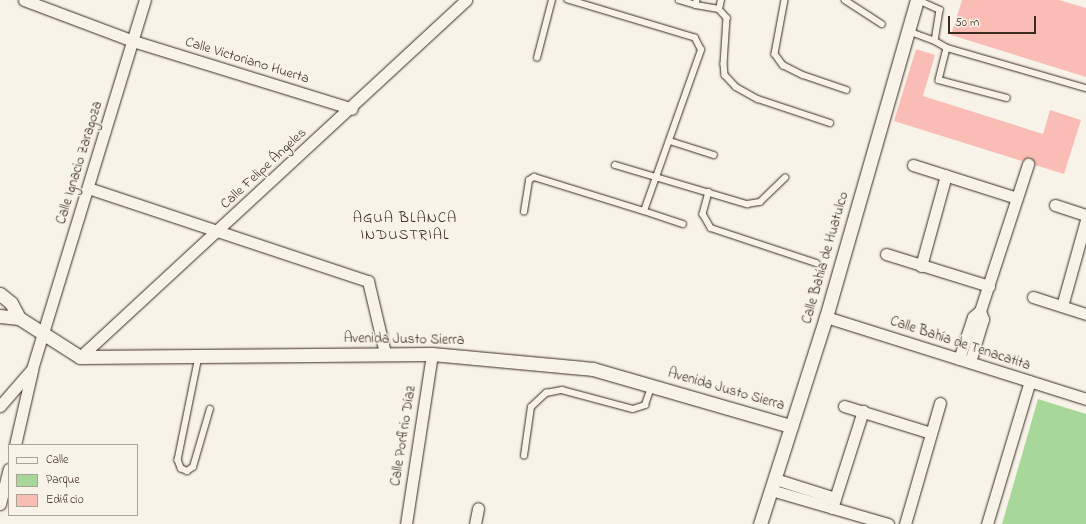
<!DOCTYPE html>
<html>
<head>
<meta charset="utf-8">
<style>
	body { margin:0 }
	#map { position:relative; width:1086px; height:524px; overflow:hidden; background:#f7f3e8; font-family:"Indie Flower",sans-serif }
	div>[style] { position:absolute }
	.green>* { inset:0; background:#a8d899 }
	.building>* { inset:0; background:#f9bdb5 }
	.roads { filter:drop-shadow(0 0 1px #3b2a1e) drop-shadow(0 0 1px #3b2a1e) }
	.service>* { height:5.5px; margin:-2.75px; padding:0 2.75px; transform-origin:2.75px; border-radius:2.75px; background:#f7f3e8 }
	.minor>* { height:11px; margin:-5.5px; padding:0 5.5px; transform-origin:5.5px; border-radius:5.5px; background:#f7f3e8 }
	.tertiary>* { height:13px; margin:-6.5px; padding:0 6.5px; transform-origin:6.5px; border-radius:6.5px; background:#f7f3e8 }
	span { translate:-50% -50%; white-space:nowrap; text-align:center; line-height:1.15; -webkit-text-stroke:3px #f7f3e8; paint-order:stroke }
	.street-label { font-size:14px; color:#3b2a1e }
	.neighbourhood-label { font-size:15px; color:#3b2a1e; letter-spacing:1px }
	.legend { position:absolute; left:8px; top:444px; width:130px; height:72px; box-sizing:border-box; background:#f7f3e8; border:1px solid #aca397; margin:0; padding:5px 7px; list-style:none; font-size:12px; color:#3b2a1e }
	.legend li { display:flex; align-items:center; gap:8px; height:20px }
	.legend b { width:20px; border:1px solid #aca397 }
	.scale { position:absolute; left:948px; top:16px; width:88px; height:18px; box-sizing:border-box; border:2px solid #3b2a1e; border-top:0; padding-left:5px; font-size:12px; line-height:14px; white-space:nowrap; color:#3b2a1e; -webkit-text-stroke:3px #f7f3e8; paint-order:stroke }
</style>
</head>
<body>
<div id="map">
	<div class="green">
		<div style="clip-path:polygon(1038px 399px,1086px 414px,1086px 524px,1002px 524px)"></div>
	</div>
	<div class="building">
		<div style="clip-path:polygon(962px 0,1059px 0,1086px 8px,1086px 77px,951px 35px)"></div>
		<div style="clip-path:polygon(916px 49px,935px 55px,923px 96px,1043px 134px,1050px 110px,1081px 120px,1064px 174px,1035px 165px,1030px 157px,1022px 161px,894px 121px)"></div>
	</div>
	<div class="roads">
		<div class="service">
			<div style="left:679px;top:0;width:18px;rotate:16deg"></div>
			<div style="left:697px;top:0;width:5px;rotate:101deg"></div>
			<div style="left:696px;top:5px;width:23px;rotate:10deg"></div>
			<div style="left:719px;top:9px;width:12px;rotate:48deg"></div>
			<div style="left:727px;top:18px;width:46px;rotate:93.7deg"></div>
			<div style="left:724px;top:64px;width:11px;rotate:85deg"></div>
			<div style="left:725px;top:75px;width:16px;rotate:47deg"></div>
			<div style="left:736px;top:87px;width:25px;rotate:29deg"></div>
			<div style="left:758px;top:99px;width:76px;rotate:18.4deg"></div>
			<div style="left:785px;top:0;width:55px;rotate:100.5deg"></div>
			<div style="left:775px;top:54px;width:14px;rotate:54deg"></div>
			<div style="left:783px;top:65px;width:22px;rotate:27deg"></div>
			<div style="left:803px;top:75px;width:46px;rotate:18.8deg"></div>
			<div style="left:845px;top:0;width:44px;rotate:33deg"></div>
			<div style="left:918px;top:0;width:24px;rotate:24deg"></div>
			<div style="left:940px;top:10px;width:31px;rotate:99deg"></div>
			<div style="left:935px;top:41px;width:14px;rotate:30deg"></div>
			<div style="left:947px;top:48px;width:145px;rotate:16.1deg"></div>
			<div style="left:719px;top:9px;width:9px;rotate:-77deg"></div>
			<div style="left:908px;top:31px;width:29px;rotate:20deg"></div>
			<div style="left:947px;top:48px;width:33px;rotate:104deg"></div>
			<div style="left:939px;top:80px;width:70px;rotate:14.8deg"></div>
			<div style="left:537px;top:58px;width:60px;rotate:-75.5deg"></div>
			<div style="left:670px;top:141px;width:46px;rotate:17.7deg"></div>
			<div style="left:615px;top:165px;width:138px;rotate:16.5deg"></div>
			<div style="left:747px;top:204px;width:13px;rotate:-9deg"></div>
			<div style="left:760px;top:202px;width:35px;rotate:-44deg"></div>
			<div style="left:709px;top:192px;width:23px;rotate:105deg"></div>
			<div style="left:703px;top:214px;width:16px;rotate:60deg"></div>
			<div style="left:711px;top:228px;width:111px;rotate:18.4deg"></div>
			<div style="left:644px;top:211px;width:41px;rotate:18.4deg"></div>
			<div style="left:524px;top:212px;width:32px;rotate:-81deg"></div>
			<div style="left:529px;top:180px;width:6px;rotate:-31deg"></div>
			<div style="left:534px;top:177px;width:115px;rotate:17.2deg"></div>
			<div style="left:644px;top:211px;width:171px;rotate:-70.5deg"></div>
			<div style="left:701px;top:50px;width:13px;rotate:-117deg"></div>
			<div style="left:695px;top:38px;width:133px;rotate:-163.3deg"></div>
			<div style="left:199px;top:357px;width:105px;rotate:101.5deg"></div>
			<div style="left:178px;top:460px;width:9px;rotate:69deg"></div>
			<div style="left:181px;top:468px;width:7px;rotate:27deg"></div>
			<div style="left:187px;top:471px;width:7px;rotate:-34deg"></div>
			<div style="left:193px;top:467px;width:60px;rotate:-73.7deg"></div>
			<div style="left:524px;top:456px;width:49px;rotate:-81.9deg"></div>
			<div style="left:531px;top:407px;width:21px;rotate:-43deg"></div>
			<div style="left:546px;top:393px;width:16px;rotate:-11deg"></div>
			<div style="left:562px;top:390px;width:73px;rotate:15deg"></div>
			<div style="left:633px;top:409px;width:13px;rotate:-18deg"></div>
			<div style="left:645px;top:405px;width:21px;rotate:-71deg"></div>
		</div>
		<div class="minor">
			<div style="left:24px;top:0;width:116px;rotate:20.6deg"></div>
			<div style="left:133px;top:41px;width:229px;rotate:17.2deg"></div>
			<div style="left:913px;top:165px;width:109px;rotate:17.6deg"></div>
			<div style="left:88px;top:188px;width:295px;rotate:18.4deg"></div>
			<div style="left:368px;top:281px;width:74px;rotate:76.7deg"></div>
			<div style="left:1055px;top:205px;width:33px;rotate:18deg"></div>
			<div style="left:886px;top:254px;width:108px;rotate:17.3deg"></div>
			<div style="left:921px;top:266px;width:94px;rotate:-74.6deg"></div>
			<div style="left:1033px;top:297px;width:56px;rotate:17.8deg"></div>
			<div style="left:1062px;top:306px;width:89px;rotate:-74.4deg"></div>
			<div style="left:826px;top:317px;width:273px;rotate:17.5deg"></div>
			<div style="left:80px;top:357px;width:526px;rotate:-42.76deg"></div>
			<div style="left:959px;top:359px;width:44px;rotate:-71.6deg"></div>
			<div style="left:973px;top:317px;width:9px;rotate:-41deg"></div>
			<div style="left:970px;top:362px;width:45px;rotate:-73.2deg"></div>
			<div style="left:983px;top:319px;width:9px;rotate:-111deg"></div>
			<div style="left:980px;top:311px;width:155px;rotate:-71.9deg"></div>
			<div style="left:0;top:406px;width:49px;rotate:-49.1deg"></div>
			<div style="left:32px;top:369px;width:386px;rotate:-73deg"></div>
			<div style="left:844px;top:406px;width:91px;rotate:17.2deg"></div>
			<div style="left:15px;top:445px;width:76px;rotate:-77.1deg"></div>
			<div style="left:775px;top:479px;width:63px;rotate:17.6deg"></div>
			<div style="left:771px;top:490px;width:122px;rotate:16.2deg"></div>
			<div style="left:0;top:504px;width:36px;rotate:-76deg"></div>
			<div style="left:832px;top:508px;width:102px;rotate:-72.3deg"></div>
			<div style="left:406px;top:524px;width:172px;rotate:-81.3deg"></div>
			<div style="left:475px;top:524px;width:16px;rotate:-79deg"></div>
			<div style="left:905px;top:524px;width:126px;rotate:-73.9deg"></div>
			<div style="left:987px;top:524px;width:149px;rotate:-73.3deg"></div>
		</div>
		<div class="tertiary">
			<div style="left:0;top:294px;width:14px;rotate:39deg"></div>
			<div style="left:11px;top:303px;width:17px;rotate:62deg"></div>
			<div style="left:0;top:316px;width:19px;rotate:6deg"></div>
			<div style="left:19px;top:318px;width:72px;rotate:32.6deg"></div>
			<div style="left:80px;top:357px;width:352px;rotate:-0.5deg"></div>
			<div style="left:432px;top:354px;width:162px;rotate:5.3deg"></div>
			<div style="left:593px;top:369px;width:206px;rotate:16.1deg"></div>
			<div style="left:760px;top:524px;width:217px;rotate:-72.3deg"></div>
			<div style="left:826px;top:317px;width:330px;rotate:-74deg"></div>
		</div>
	</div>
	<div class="street-label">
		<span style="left:247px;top:61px;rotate:17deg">Calle Victoriano Huerta</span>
		<span style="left:80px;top:163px;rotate:-73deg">Calle Ignacio Zaragoza</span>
		<span style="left:264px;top:169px;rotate:-43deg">Calle Felipe Ángeles</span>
		<span style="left:826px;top:258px;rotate:-74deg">Calle Bahía de Huatulco</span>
		<span style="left:404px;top:340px;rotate:1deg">Avenida Justo Sierra</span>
		<span style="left:960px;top:344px;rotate:18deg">Calle Bahía de Tenacatita</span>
		<span style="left:726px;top:390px;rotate:16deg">Avenida Justo Sierra</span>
		<span style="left:404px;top:436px;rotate:-81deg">Calle Porfirio Díaz</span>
	</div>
	<div class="neighbourhood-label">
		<span style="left:405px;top:227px">AGUA BLANCA<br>INDUSTRIAL</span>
	</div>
	<ul class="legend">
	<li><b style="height:5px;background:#f7f3e8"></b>Calle</li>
	<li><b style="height:11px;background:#a8d899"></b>Parque</li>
	<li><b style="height:11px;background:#f9bdb5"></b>Edificio</li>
	</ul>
	<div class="scale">50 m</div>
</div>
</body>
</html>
